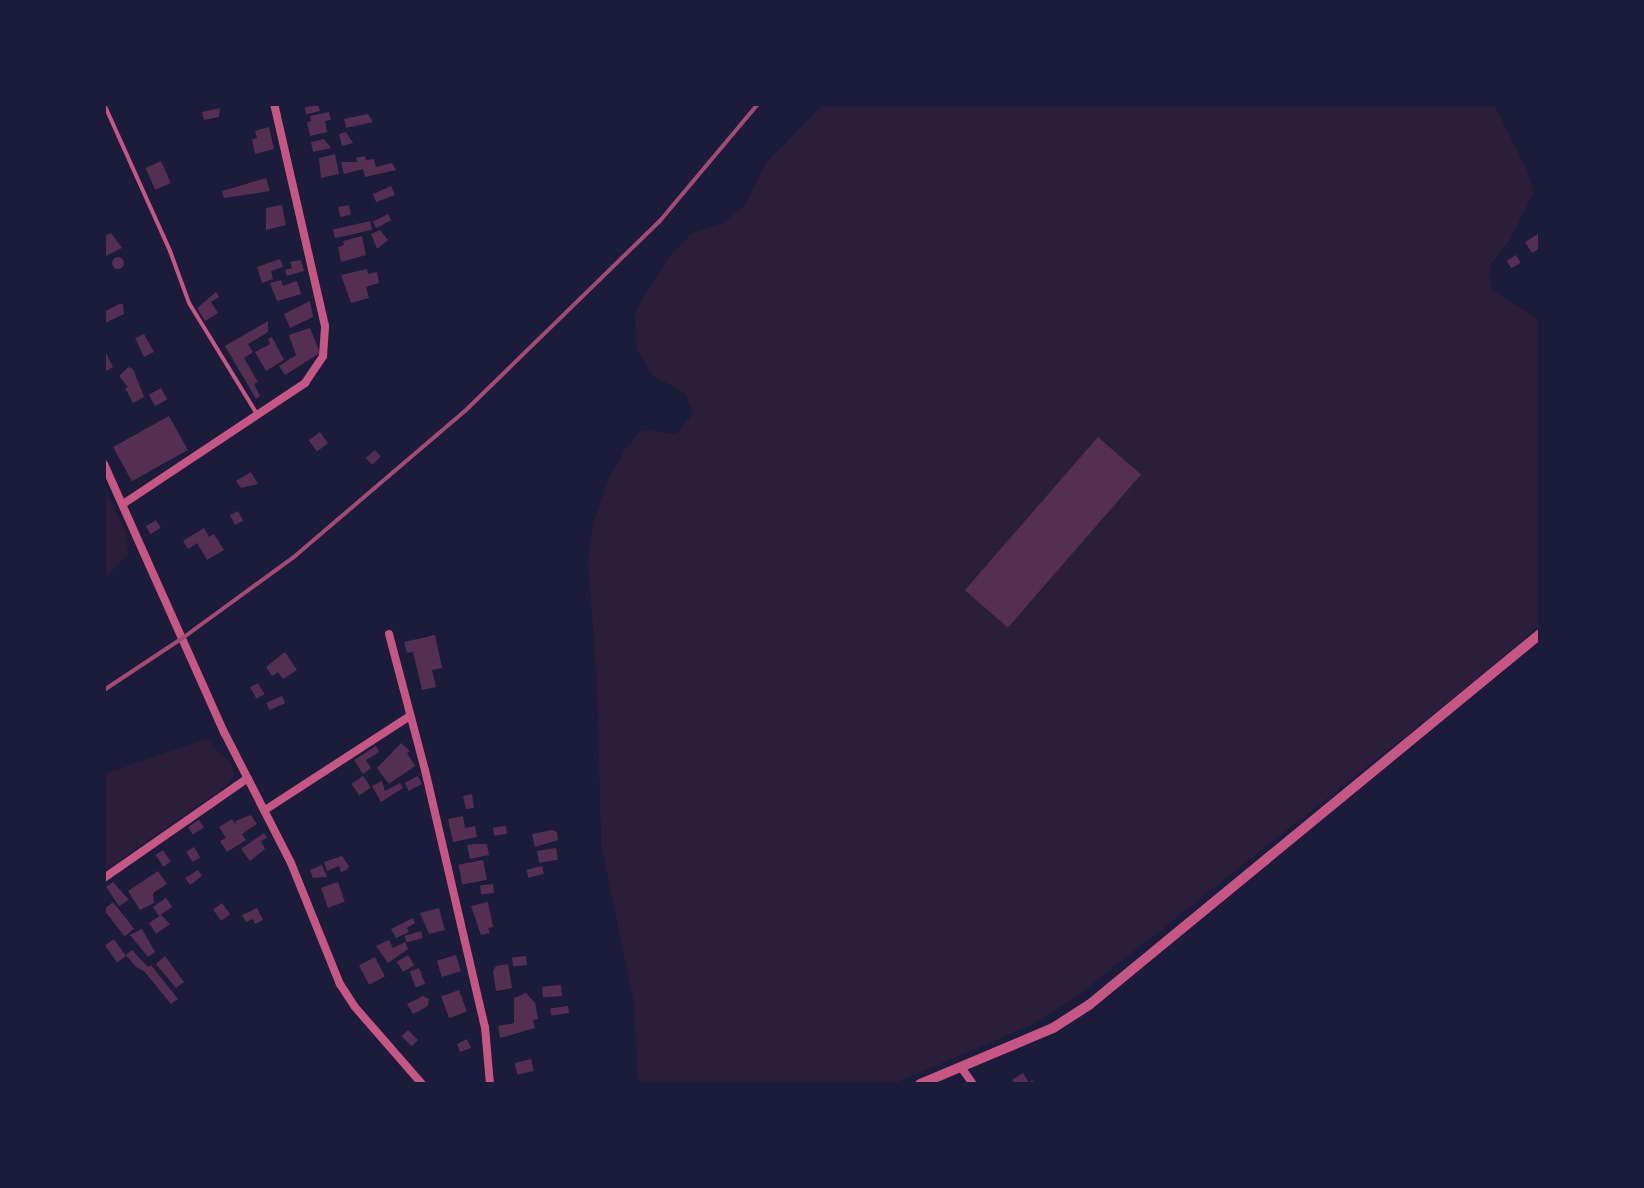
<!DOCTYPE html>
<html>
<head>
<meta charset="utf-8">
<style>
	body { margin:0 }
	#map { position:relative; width:1644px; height:1188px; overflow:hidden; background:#1b1b3a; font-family:"PT Sans Narrow",sans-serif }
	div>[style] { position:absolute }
	.green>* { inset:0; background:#2a1e3b }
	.building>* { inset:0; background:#542f53; transform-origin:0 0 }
	.round { border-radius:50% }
	.service>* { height:4px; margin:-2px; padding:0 2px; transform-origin:2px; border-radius:2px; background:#c65784 }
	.minor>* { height:8px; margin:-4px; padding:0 4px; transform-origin:4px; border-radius:4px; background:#c65784 }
	.tertiary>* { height:10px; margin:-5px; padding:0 5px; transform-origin:5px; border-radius:5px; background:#c65784 }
	.rail>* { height:4px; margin:-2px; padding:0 2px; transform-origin:2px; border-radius:2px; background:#a44b75 }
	span { translate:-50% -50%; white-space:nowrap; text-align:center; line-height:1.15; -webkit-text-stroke:6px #1b1b3a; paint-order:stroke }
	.frame { position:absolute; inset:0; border:106px solid #1b1b3a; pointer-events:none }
</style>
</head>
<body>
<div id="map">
	<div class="green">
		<div style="clip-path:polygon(824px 104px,1494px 104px,1529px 174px,1533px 193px,1510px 240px,1491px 264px,1489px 277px,1493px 291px,1540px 320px,1540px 625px,1474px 682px,1073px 999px,1027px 1027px,892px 1084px,638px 1084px,634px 1003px,601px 844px,597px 685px,588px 560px,594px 520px,608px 480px,626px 448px,642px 430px,676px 434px,693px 414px,685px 393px,653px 376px,636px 348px,635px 312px,668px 258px,691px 234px,723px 223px,746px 204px,765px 164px)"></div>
		<div style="clip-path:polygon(104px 487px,126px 533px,128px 554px,104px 580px)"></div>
		<div style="clip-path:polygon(207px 739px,231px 764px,234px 775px,229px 784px,104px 871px,104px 774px)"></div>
	</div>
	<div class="building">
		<div style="left:318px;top:104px;width:7px;height:14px;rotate:74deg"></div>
		<div style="clip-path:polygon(220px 108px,219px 117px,204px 120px,202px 112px)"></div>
		<div style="clip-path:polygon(329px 112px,331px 120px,325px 121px,327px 132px,310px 136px,307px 122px,311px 121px,310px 116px)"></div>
		<div style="clip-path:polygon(368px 114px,373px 122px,346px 128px,344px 119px)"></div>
		<div style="clip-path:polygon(269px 127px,274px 149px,255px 154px,252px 139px,257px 138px,255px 131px)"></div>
		<div style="clip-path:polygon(346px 132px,353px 143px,342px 146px,339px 134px)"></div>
		<div style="clip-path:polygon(324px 139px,331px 148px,313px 152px,311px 142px)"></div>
		<div style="clip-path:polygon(335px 154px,339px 174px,321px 178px,319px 158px)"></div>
		<div style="clip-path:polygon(365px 156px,366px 160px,374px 159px,376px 167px,392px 163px,396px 170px,365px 177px,363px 169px,344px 174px,341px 162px,357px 162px,356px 158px)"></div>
		<div style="left:161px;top:161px;width:24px;height:17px;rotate:66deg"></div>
		<div style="clip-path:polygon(266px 178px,270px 191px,224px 198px,222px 191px)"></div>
		<div style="clip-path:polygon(391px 186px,395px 195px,376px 202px,373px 194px)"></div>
		<div style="clip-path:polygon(282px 205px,286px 225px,266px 230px,266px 208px)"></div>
		<div style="left:349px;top:205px;width:10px;height:11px;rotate:79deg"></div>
		<div style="left:388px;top:214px;width:7px;height:17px;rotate:63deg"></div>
		<div style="left:370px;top:221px;width:9px;height:38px;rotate:77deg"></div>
		<div style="clip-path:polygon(380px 230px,388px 240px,377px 249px,371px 234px)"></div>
		<div style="clip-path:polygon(111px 233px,122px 248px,104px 257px,104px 236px)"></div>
		<div style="clip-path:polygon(1538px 234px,1540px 248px,1532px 253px,1525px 242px)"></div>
		<div style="clip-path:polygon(362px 236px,366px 255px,341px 262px,338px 247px,344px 245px,343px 241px)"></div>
		<div style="left:1516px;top:255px;width:9px;height:11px;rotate:58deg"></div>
		<div class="round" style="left:112px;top:257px;width:12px;height:12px"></div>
		<div style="clip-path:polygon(280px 259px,283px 267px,271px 271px,273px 279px,262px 283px,257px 267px)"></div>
		<div style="clip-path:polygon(301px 260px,304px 271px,287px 276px,285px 270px,292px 268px,290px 262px)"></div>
		<div style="clip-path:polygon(367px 269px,368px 274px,377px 272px,379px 283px,366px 287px,369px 298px,351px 303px,341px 275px)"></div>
		<div style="clip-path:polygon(281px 280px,283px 286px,297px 281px,301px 294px,277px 301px,270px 283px)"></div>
		<div style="clip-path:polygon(216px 292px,219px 297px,211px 302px,218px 313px,205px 321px,197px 308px)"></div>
		<div style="clip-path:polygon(310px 301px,313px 317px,290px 328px,284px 314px)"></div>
		<div style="clip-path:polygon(119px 304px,123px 304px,124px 314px,105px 323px,104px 312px)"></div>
		<div style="clip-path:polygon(268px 321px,268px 332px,248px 344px,253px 352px,244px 358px,258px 382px,254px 384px,260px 396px,256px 399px,225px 346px)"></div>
		<div style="clip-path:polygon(310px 328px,320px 353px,285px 375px,279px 366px,296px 355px,289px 335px)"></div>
		<div style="clip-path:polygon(144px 334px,154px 352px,144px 357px,135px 338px)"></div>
		<div style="clip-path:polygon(272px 337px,284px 360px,266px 371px,255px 352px,270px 344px,268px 339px)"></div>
		<div style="clip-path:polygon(104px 349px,113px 367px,104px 372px)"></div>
		<div style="clip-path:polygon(128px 367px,133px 369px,144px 397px,133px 403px,125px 388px,128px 387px,119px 376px)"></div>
		<div style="left:161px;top:388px;width:13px;height:14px;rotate:61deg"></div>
		<div style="left:169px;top:416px;width:39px;height:64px;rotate:61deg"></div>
		<div style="left:320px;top:432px;width:14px;height:14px;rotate:54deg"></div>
		<div style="left:1098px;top:437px;width:57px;height:203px;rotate:41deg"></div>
		<div style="left:375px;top:450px;width:9px;height:12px;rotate:49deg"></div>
		<div style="clip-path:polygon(251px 472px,258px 484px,241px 488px,236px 481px)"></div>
		<div style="left:238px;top:511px;width:11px;height:9px;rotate:63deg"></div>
		<div style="left:156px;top:520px;width:9px;height:12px;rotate:58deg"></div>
		<div style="clip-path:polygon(204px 528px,209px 537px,214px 534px,224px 550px,207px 560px,197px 543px,188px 549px,183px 541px)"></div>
		<div style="clip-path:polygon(435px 635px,442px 668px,432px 670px,436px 687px,422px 690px,413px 652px,407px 653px,404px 642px)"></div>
		<div style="clip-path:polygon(285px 652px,297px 670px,283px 679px,278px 672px,272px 676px,266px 667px)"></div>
		<div style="left:258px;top:683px;width:13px;height:9px;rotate:61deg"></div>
		<div style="left:282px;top:696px;width:8px;height:17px;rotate:67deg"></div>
		<div style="clip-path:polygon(401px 743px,410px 751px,407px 753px,415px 766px,389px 784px,377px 768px)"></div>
		<div style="clip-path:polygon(376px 746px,379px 752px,366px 760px,371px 768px,363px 774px,354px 760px)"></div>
		<div style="left:363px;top:776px;width:14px;height:14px;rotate:56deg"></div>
		<div style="left:418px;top:776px;width:9px;height:15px;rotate:63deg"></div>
		<div style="clip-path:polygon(382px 781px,385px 791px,400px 783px,403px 788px,381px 802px,372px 786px)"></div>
		<div style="clip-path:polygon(472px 794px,474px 808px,466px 809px,463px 796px)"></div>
		<div style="clip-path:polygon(251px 815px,257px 824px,242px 834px,246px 840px,227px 852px,220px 841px,226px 838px,219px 827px,232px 819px,236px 825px,235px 821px)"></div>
		<div style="clip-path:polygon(463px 816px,465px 828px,475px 826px,477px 837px,453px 842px,448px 819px)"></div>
		<div style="left:199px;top:820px;width:9px;height:13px;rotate:58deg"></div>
		<div style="left:506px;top:826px;width:8px;height:13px;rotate:83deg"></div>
		<div style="clip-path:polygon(552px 830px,557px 832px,558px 840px,535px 847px,532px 834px)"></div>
		<div style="clip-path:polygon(264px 833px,267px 838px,261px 841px,265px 849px,250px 861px,241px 849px)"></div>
		<div style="clip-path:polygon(474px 844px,487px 844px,489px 855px,470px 859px,467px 845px)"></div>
		<div style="left:194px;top:847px;width:12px;height:9px;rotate:59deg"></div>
		<div style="left:556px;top:848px;width:12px;height:19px;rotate:81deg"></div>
		<div style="left:163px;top:850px;width:14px;height:9px;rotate:56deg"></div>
		<div style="clip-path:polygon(342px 856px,349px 866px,347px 870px,341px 872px,339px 866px,327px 871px,324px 862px)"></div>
		<div style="left:483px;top:860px;width:20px;height:25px;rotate:79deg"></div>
		<div style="clip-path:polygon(322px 865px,327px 877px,313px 878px,310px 870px)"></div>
		<div style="left:542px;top:866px;width:8px;height:16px;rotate:76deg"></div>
		<div style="clip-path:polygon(198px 870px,202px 876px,190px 885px,185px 878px)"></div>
		<div style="clip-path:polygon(158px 871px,167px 884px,153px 893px,154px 903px,140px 910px,128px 891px)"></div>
		<div style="clip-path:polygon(113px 882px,129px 900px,119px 906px,106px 887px)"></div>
		<div style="left:338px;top:882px;width:21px;height:18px;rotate:71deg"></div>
		<div style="left:493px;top:884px;width:9px;height:13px;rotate:84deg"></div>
		<div style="left:166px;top:898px;width:11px;height:16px;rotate:56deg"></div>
		<div style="left:113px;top:902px;width:34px;height:12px;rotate:52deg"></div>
		<div style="clip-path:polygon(488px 902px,493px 927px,488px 928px,490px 933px,481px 935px,471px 906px)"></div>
		<div style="left:222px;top:903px;width:14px;height:11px;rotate:54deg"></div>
		<div style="clip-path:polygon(257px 908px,263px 920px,255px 924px,253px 919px,246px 922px,242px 915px)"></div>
		<div style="clip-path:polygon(439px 908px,445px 930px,429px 934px,420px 913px)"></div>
		<div style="clip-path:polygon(161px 915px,170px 924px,156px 934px,149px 923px)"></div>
		<div style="clip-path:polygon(413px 918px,415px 923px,407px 928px,409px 932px,396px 938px,391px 929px)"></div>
		<div style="clip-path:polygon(142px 929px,155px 952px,148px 957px,130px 935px)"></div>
		<div style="left:421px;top:931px;width:7px;height:17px;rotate:74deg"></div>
		<div style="left:114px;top:939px;width:21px;height:11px;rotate:55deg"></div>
		<div style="clip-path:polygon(389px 940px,393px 948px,405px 942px,408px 949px,388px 963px,376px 946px)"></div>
		<div style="clip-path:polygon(132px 950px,148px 967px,151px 965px,178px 999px,171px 1004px,144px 971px,136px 967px,126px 955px)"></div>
		<div style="left:408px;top:955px;width:12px;height:13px;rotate:59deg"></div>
		<div style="left:456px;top:955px;width:17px;height:20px;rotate:73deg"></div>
		<div style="clip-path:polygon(165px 956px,184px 982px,176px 988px,156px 964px)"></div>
		<div style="left:526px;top:956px;width:9px;height:14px;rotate:84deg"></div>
		<div style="left:375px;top:957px;width:22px;height:18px;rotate:63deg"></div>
		<div style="clip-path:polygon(508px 964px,512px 988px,496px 991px,493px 971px,496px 966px)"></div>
		<div style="left:419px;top:968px;width:17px;height:10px;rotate:69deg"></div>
		<div style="left:561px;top:985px;width:11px;height:19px;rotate:85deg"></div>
		<div style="left:459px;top:990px;width:23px;height:19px;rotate:70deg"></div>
		<div style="clip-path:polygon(526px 993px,535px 1003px,538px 1019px,533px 1020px,535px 1028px,500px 1038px,498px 1026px,514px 1023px,514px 998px)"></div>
		<div style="clip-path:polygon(423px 996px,429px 999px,428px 1006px,413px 1014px,407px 1004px)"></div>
		<div style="left:568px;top:1006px;width:7px;height:18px;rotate:82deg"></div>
		<div style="left:408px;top:1030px;width:14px;height:9px;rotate:45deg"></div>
		<div style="clip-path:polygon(467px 1039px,471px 1048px,460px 1052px,457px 1044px)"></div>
		<div style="left:531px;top:1059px;width:12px;height:17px;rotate:76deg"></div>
		<div style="clip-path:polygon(1023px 1073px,1029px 1083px,1032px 1080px,1035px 1084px,1015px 1084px,1012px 1080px)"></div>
	</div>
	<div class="service">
		<div style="left:104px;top:104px;width:161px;rotate:65.8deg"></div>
		<div style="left:170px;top:251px;width:55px;rotate:69.9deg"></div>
		<div style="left:189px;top:303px;width:130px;rotate:58.5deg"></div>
	</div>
	<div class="minor">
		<div style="left:104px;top:464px;width:294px;rotate:65.9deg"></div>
		<div style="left:224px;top:732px;width:147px;rotate:62.9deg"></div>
		<div style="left:291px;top:863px;width:131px;rotate:68deg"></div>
		<div style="left:340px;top:984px;width:27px;rotate:57deg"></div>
		<div style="left:355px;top:1007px;width:102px;rotate:49deg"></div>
		<div style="left:123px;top:504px;width:219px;rotate:-33.6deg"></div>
		<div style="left:305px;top:383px;width:32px;rotate:-56deg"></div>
		<div style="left:323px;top:356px;width:30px;rotate:-86deg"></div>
		<div style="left:325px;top:326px;width:228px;rotate:-102.9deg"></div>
		<div style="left:389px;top:634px;width:141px;rotate:75.2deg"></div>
		<div style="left:425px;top:770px;width:264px;rotate:76.9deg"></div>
		<div style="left:485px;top:1027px;width:57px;rotate:85deg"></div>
		<div style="left:265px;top:810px;width:173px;rotate:-33deg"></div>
		<div style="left:104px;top:878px;width:175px;rotate:-34.8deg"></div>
		<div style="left:961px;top:1067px;width:21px;rotate:55deg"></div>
	</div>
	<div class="tertiary">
		<div style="left:920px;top:1084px;width:144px;rotate:-22.8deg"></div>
		<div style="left:1053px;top:1028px;width:43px;rotate:-32.6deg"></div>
		<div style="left:1089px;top:1005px;width:584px;rotate:-39.44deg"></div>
	</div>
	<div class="rail">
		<div style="left:104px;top:690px;width:96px;rotate:-33.5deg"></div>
		<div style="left:184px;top:637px;width:137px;rotate:-36.1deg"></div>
		<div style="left:295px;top:556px;width:223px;rotate:-40.5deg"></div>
		<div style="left:465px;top:411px;width:271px;rotate:-44.3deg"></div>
		<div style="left:659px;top:222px;width:154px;rotate:-50deg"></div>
	</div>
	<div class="frame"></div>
</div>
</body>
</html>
